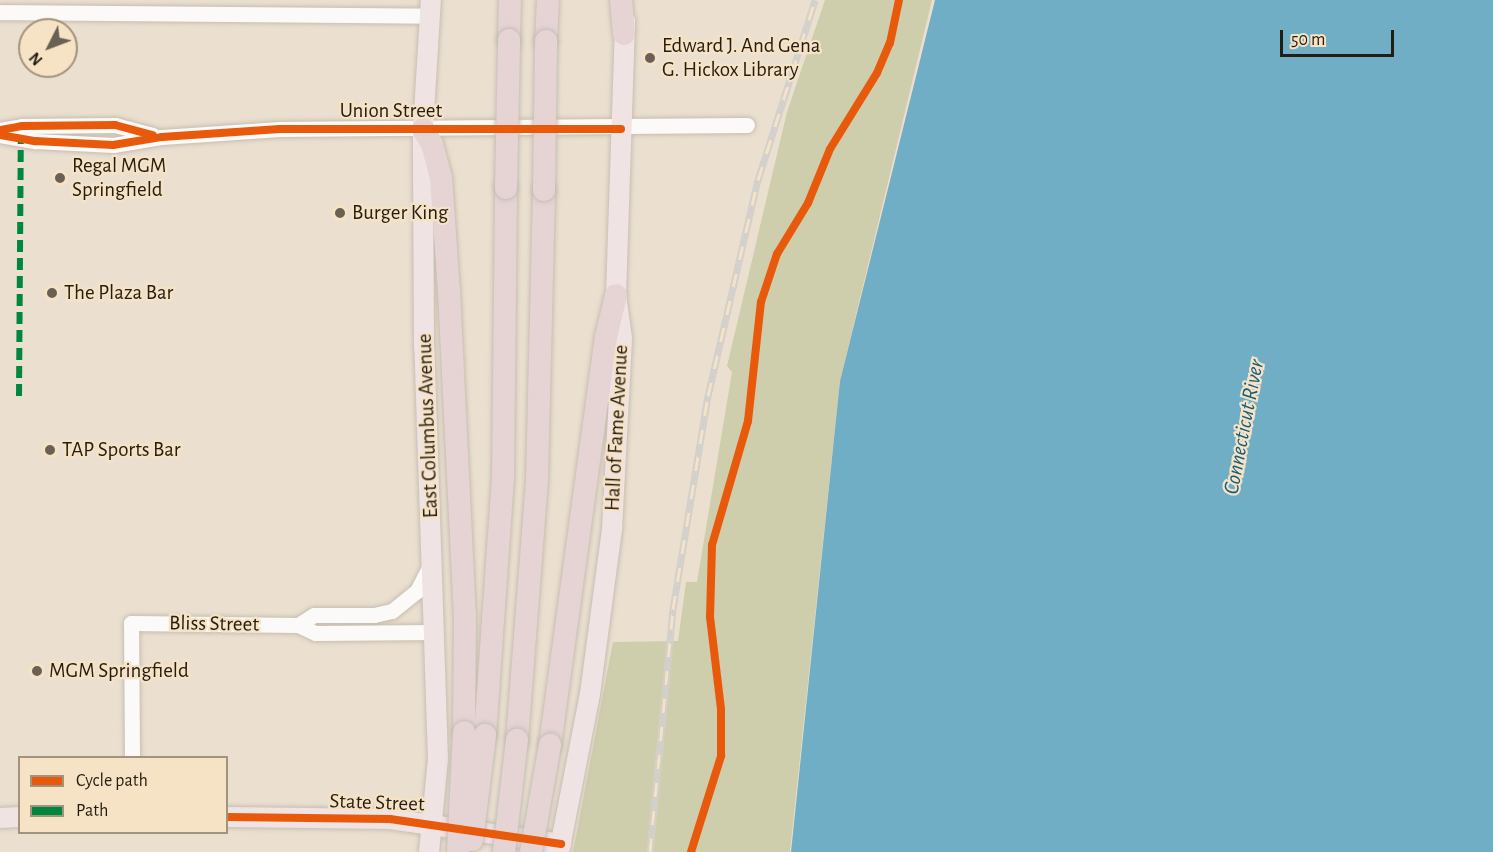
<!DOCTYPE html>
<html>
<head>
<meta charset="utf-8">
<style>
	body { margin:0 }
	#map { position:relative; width:1493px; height:852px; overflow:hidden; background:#ebe0d0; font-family:"Alegreya Sans",sans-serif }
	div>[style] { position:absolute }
	.green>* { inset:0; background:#cecdac }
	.water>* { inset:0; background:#70aec6 }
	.roads { filter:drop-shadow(0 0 2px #c7beb1) drop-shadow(0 0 2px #c7beb1) }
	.minor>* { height:15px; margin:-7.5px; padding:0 7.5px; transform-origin:7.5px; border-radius:7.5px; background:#fcfaf8 }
	.major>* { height:20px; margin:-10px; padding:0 10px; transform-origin:10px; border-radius:10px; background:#efe3e3 }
	.highway>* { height:22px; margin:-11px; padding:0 11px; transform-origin:11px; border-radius:11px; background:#e6d3d4 }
	.rail>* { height:7px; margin-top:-3.5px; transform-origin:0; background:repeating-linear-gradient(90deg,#f6e2c5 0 14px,#d3d0cc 0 28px); box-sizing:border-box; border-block:2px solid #d3d0cc }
	.bridges { filter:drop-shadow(0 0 2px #c4beb6) drop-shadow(0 0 2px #c4beb6) }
	.highway-bridge>* { height:22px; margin:-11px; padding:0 11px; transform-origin:11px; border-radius:11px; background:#e6d3d4 }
	.quiet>* { height:6px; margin-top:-3px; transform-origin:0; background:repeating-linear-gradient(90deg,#00873e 0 12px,transparent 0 18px) }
	.cycleway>* { height:8px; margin:-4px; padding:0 4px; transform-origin:4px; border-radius:4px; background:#e8590c }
	.dots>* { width:16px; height:16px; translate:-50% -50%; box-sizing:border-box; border:3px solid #f6e2c5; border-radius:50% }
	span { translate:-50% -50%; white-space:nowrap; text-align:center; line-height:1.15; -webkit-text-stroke:4.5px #f6e2c5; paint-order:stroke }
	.poi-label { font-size:21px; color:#241d12 }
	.left { translate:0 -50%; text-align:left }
	.street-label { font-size:21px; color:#241d12 }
	.water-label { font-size:22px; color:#165c7a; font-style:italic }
	.legend { position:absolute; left:18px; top:756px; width:210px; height:78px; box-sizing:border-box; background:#f6e2c5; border:2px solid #a2937d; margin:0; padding:8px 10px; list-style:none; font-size:18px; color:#241d12 }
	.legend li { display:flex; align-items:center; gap:12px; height:30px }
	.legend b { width:30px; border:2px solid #a2937d }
	.north { position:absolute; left:18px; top:18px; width:60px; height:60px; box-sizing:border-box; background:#f6e2c5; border:2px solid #a2937d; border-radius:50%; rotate:228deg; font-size:16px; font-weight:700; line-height:24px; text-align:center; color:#241d12 }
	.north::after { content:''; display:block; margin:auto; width:21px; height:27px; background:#6a6154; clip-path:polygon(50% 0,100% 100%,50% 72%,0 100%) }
	.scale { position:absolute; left:1280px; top:30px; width:114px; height:27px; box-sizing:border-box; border:3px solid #241d12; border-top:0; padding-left:8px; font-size:18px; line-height:21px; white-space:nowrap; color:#241d12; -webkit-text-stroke:4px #f6e2c5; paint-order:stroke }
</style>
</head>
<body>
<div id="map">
	<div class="green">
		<div style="clip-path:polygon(825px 0,932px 0,840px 381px,790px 852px,573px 852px,613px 642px,678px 641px,686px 582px,697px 582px,732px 372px,727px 366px,787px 112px)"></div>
	</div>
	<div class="water">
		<div style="clip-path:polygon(935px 0,1493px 0,1493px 852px,791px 852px,840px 381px)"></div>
	</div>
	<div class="roads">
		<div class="minor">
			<div style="left:0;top:12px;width:429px;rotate:0.5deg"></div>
			<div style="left:0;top:130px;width:22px;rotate:-10deg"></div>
			<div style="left:22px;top:126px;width:93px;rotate:-0.6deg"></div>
			<div style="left:115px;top:125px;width:39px;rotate:15deg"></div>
			<div style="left:0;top:135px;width:36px;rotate:10deg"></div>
			<div style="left:35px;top:141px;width:78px;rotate:2.9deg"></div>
			<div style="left:113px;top:145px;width:50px;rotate:-9.3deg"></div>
			<div style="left:162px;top:137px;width:118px;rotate:-3.9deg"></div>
			<div style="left:280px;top:129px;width:467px;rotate:-0.5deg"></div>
			<div style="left:298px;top:625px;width:19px;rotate:-32deg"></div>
			<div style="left:314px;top:615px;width:60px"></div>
			<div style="left:374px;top:615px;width:18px;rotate:-13deg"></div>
			<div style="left:392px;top:611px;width:32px;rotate:-39deg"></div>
			<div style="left:417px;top:591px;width:33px;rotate:-63deg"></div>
			<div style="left:132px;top:758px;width:135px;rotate:-90.4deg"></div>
			<div style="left:131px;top:623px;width:167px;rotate:0.7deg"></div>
			<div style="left:298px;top:625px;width:19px;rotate:25deg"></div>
			<div style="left:315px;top:633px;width:120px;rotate:-0.5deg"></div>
		</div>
		<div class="major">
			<div style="left:226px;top:817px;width:164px;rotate:0.7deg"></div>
			<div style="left:390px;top:819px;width:173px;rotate:8.3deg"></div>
			<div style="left:0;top:818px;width:20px;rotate:-3deg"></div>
			<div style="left:429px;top:852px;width:93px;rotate:-84.5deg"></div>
			<div style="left:438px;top:759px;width:412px;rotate:-91.9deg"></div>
			<div style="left:424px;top:347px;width:218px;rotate:-90.3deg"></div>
			<div style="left:423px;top:129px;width:129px;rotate:-86.5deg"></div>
			<div style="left:559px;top:852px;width:161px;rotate:-78.9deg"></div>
			<div style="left:590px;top:694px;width:165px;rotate:-82.4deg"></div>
			<div style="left:612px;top:530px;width:192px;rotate:-87deg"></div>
			<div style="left:622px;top:338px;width:43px;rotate:-97.9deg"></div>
			<div style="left:616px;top:295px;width:274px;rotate:-88.1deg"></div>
		</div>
		<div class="highway">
			<div style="left:621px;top:0;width:34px;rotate:85deg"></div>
			<div style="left:509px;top:40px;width:40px;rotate:-88.6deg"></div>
			<div style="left:546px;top:41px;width:41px;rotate:-87.2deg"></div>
			<div style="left:423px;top:129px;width:17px;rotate:59deg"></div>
			<div style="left:432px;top:144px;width:34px;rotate:75deg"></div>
			<div style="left:441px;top:177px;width:114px;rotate:86deg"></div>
			<div style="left:449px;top:291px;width:324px;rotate:87.2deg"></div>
			<div style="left:465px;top:615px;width:117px;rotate:90.5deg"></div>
			<div style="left:485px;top:735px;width:256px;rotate:-86deg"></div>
			<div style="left:503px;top:480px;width:292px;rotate:-89.4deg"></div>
			<div style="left:517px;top:740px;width:261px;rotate:-85.6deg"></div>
			<div style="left:537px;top:480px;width:290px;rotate:-88.6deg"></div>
			<div style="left:550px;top:745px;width:412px;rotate:-82.2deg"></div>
			<div style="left:606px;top:337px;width:43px;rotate:-76.6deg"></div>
		</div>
	</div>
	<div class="rail">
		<div style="left:650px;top:852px;width:244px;rotate:-84.6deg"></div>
		<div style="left:673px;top:609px;width:216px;rotate:-80.7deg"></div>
		<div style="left:708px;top:396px;width:222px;rotate:-77deg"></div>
		<div style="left:758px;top:180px;width:189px;rotate:-72.4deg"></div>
	</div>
	<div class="bridges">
		<div class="highway-bridge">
			<div style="left:506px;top:188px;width:148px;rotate:-88.8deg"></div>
			<div style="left:544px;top:190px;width:149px;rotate:-89.2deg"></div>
			<div style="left:472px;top:840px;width:106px;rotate:-82.9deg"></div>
			<div style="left:458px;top:852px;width:120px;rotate:-87.1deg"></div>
			<div style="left:504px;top:852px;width:113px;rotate:-83.4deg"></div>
			<div style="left:531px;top:852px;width:109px;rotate:-79.9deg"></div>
		</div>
	</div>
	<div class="quiet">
		<div style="left:19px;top:396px;width:257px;rotate:-89.6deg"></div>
	</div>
	<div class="cycleway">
		<div style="left:0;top:130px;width:22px;rotate:-10deg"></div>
		<div style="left:22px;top:126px;width:93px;rotate:-0.6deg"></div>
		<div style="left:115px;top:125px;width:39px;rotate:15deg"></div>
		<div style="left:0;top:135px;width:36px;rotate:10deg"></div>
		<div style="left:35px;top:141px;width:78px;rotate:2.9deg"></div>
		<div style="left:113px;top:145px;width:50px;rotate:-9.3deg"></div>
		<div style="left:162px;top:137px;width:118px;rotate:-3.9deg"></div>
		<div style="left:280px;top:129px;width:341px"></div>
		<div style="left:226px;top:817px;width:164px;rotate:0.7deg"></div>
		<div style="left:390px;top:819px;width:173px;rotate:8.3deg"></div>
		<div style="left:691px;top:852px;width:101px;rotate:-72.6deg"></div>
		<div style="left:721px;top:756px;width:47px;rotate:-90deg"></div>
		<div style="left:721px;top:709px;width:93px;rotate:-96.8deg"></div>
		<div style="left:710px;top:617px;width:72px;rotate:-88.4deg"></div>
		<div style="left:712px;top:545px;width:129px;rotate:-73.8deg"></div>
		<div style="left:748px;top:421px;width:120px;rotate:-83.8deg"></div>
		<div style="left:761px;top:302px;width:51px;rotate:-71.6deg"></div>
		<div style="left:777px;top:254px;width:60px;rotate:-58.7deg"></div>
		<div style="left:808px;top:203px;width:58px;rotate:-67.8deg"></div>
		<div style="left:830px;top:149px;width:89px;rotate:-58.3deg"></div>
		<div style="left:877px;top:73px;width:33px;rotate:-67deg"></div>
		<div style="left:890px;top:43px;width:44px;rotate:-78.2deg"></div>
	</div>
	<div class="dots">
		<div style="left:650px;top:58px;background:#6a6154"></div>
		<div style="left:60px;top:178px;background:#6a6154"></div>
		<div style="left:340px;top:213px;background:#6a6154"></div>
		<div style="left:52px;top:293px;background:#6a6154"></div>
		<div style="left:50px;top:450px;background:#6a6154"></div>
		<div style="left:37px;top:671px;background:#6a6154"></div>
	</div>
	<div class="poi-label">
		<span class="left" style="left:662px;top:58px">Edward J. And Gena<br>G. Hickox Library</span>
		<span class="left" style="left:72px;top:178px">Regal MGM<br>Springfield</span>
		<span class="left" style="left:352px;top:213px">Burger King</span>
		<span class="left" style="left:64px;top:293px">The Plaza Bar</span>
		<span class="left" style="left:62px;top:450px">TAP Sports Bar</span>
		<span class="left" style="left:49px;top:671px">MGM Springfield</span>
	</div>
	<div class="street-label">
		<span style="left:391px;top:111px">Union Street</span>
		<span style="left:428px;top:426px;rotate:-92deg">East Columbus Avenue</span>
		<span style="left:617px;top:428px;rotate:-87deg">Hall of Fame Avenue</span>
		<span style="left:214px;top:624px;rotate:1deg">Bliss Street</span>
		<span style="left:377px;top:803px;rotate:2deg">State Street</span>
	</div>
	<div class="water-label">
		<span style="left:1244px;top:427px;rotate:-79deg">Connecticut River</span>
	</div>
	<ul class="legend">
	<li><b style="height:8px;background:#e8590c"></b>Cycle path</li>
	<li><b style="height:8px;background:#00873e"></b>Path</li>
	</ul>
	<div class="north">N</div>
	<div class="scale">50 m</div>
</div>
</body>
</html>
